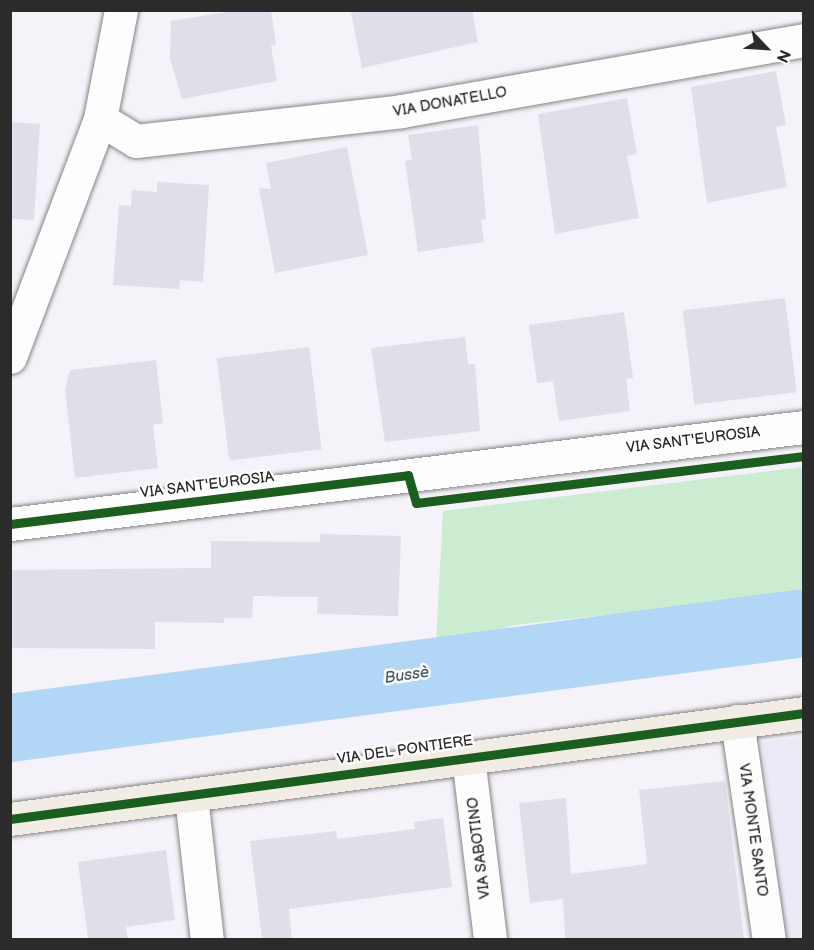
<!DOCTYPE html>
<html>
<head>
<meta charset="utf-8">
<style>
	body { margin:0 }
	#map { position:relative; width:814px; height:950px; overflow:hidden; background:#f5f3f9; font-family:"Balsamiq Sans",sans-serif }
	div>[style] { position:absolute }
	.built>* { inset:0; background:#ede9f7 }
	.green>* { inset:0; background:#cbecd0 }
	.river>* { height:68px; margin:-34px; padding:0 34px; transform-origin:34px; border-radius:34px; background:#b2d6f5 }
	.building>* { inset:0; background:#e1dde9; transform-origin:0 0 }
	.roads { filter:drop-shadow(0 0 2px #868588) drop-shadow(0 0 2px #868588) }
	.minor>* { height:33px; margin:-16.5px; padding:0 16.5px; transform-origin:16.5px; border-radius:16.5px; background:#fefdfe }
	.major>* { height:33px; margin:-16.5px; padding:0 16.5px; transform-origin:16.5px; border-radius:16.5px; background:#f1ede5 }
	.cycleway>* { height:9px; margin:-4.5px; padding:0 4.5px; transform-origin:4.5px; border-radius:4.5px; background:#1b5e20 }
	span { translate:-50% -50%; white-space:nowrap; text-align:center; line-height:1.15; -webkit-text-stroke:5px #fff; paint-order:stroke }
	.street-label { font-size:15px; color:#2b2b2b }
	.water-label { font-size:16px; color:#4b5b67; font-style:italic }
	.frame { position:absolute; inset:0; border:12px solid #2b2b2b; pointer-events:none }
	.north { position:absolute; left:736px; top:18px; width:60px; height:60px; -webkit-text-stroke:4px #fff; paint-order:stroke; rotate:115deg; font-size:16px; font-weight:700; line-height:24px; text-align:center; color:#2b2b2b }
	.north::after { content:''; display:block; margin:auto; width:21px; height:27px; background:#2b2b2b; clip-path:polygon(50% 0,100% 100%,50% 72%,0 100%) }
</style>
</head>
<body>
<div id="map">
	<div class="built">
		<div style="clip-path:polygon(803px 737px,803px 939px,786px 939px,762px 742px)"></div>
	</div>
	<div class="green">
		<div style="clip-path:polygon(803px 467px,803px 593px,515px 625px,450px 642px,436px 642px,443px 511px)"></div>
	</div>
	<div class="river">
		<div style="left:10px;top:728px;width:801px;rotate:-7.53deg"></div>
	</div>
	<div class="building">
		<div style="clip-path:polygon(239px 10px,271px 10px,276px 45px,271px 46px,277px 81px,182px 99px,170px 59px,171px 21px)"></div>
		<div style="clip-path:polygon(367px 10px,472px 10px,478px 42px,362px 68px,351px 13px)"></div>
		<div style="clip-path:polygon(776px 71px,786px 125px,776px 127px,787px 187px,707px 203px,691px 87px)"></div>
		<div style="clip-path:polygon(627px 98px,637px 154px,627px 156px,639px 218px,555px 234px,538px 114px)"></div>
		<div style="clip-path:polygon(10px 122px,40px 124px,34px 220px,10px 219px)"></div>
		<div style="clip-path:polygon(478px 125px,486px 219px,481px 220px,484px 242px,418px 252px,405px 161px,412px 160px,408px 135px)"></div>
		<div style="clip-path:polygon(347px 147px,368px 255px,275px 273px,259px 188px,271px 189px,266px 163px)"></div>
		<div style="clip-path:polygon(157px 182px,209px 185px,203px 282px,180px 280px,179px 289px,113px 285px,119px 205px,131px 206px,132px 190px,157px 192px)"></div>
		<div style="left:785px;top:298px;width:95px;height:103px;rotate:83deg"></div>
		<div style="clip-path:polygon(624px 312px,633px 378px,626px 379px,630px 411px,559px 421px,553px 381px,537px 383px,529px 325px)"></div>
		<div style="clip-path:polygon(465px 337px,468px 364px,475px 364px,480px 431px,385px 442px,371px 348px)"></div>
		<div style="left:309px;top:347px;width:103px;height:93px;rotate:83deg"></div>
		<div style="clip-path:polygon(156px 360px,163px 423px,153px 425px,158px 468px,75px 478px,65px 389px,70px 370px)"></div>
		<div style="clip-path:polygon(320px 534px,401px 536px,398px 616px,317px 614px,318px 597px,253px 596px,252px 618px,224px 618px,224px 623px,155px 622px,155px 649px,10px 648px,10px 570px,211px 568px,211px 541px,320px 542px)"></div>
		<div style="clip-path:polygon(725px 781px,744px 939px,565px 939px,563px 899px,530px 903px,519px 803px,566px 798px,571px 874px,647px 864px,639px 790px)"></div>
		<div style="clip-path:polygon(443px 818px,452px 887px,289px 909px,292px 939px,262px 939px,250px 841px,336px 831px,337px 839px,415px 829px,414px 822px)"></div>
		<div style="clip-path:polygon(166px 850px,175px 920px,126px 927px,128px 939px,88px 939px,78px 862px)"></div>
	</div>
	<div class="roads">
		<div class="minor">
			<div style="left:100px;top:119px;width:42px;rotate:31.4deg"></div>
			<div style="left:136px;top:141px;width:268px;rotate:-6.4deg"></div>
			<div style="left:402px;top:111px;width:408px;rotate:-10deg"></div>
			<div style="left:10px;top:357px;width:254px;rotate:-69.3deg"></div>
			<div style="left:100px;top:119px;width:111px;rotate:-79.1deg"></div>
			<div style="left:10px;top:524px;width:800px;rotate:-6.97deg"></div>
			<div style="left:737px;top:721px;width:221px;rotate:81.7deg"></div>
			<div style="left:468px;top:757px;width:184px;rotate:83.1deg"></div>
			<div style="left:191px;top:796px;width:145px;rotate:83.7deg"></div>
		</div>
		<div class="major">
			<div style="left:10px;top:819px;width:801px;rotate:-7.6deg"></div>
		</div>
	</div>
	<div class="cycleway">
		<div style="left:10px;top:524px;width:401px;rotate:-7deg"></div>
		<div style="left:408px;top:475px;width:29px;rotate:74deg"></div>
		<div style="left:416px;top:503px;width:391px;rotate:-6.9deg"></div>
		<div style="left:10px;top:819px;width:801px;rotate:-7.6deg"></div>
	</div>
	<div class="street-label">
		<span style="left:450px;top:102px;rotate:-10deg">VIA DONATELLO</span>
		<span style="left:693px;top:440px;rotate:-7deg">VIA SANT'EUROSIA</span>
		<span style="left:207px;top:485px;rotate:-7deg">VIA SANT'EUROSIA</span>
		<span style="left:405px;top:750px;rotate:-8deg">VIA DEL PONTIERE</span>
		<span style="left:753px;top:830px;rotate:82deg">VIA MONTE SANTO</span>
		<span style="left:479px;top:848px;rotate:-97deg">VIA SABOTINO</span>
	</div>
	<div class="water-label">
		<span style="left:407px;top:676px;rotate:-8deg">Bussè</span>
	</div>
	<div class="frame"></div>
	<div class="north">N</div>
</div>
</body>
</html>
